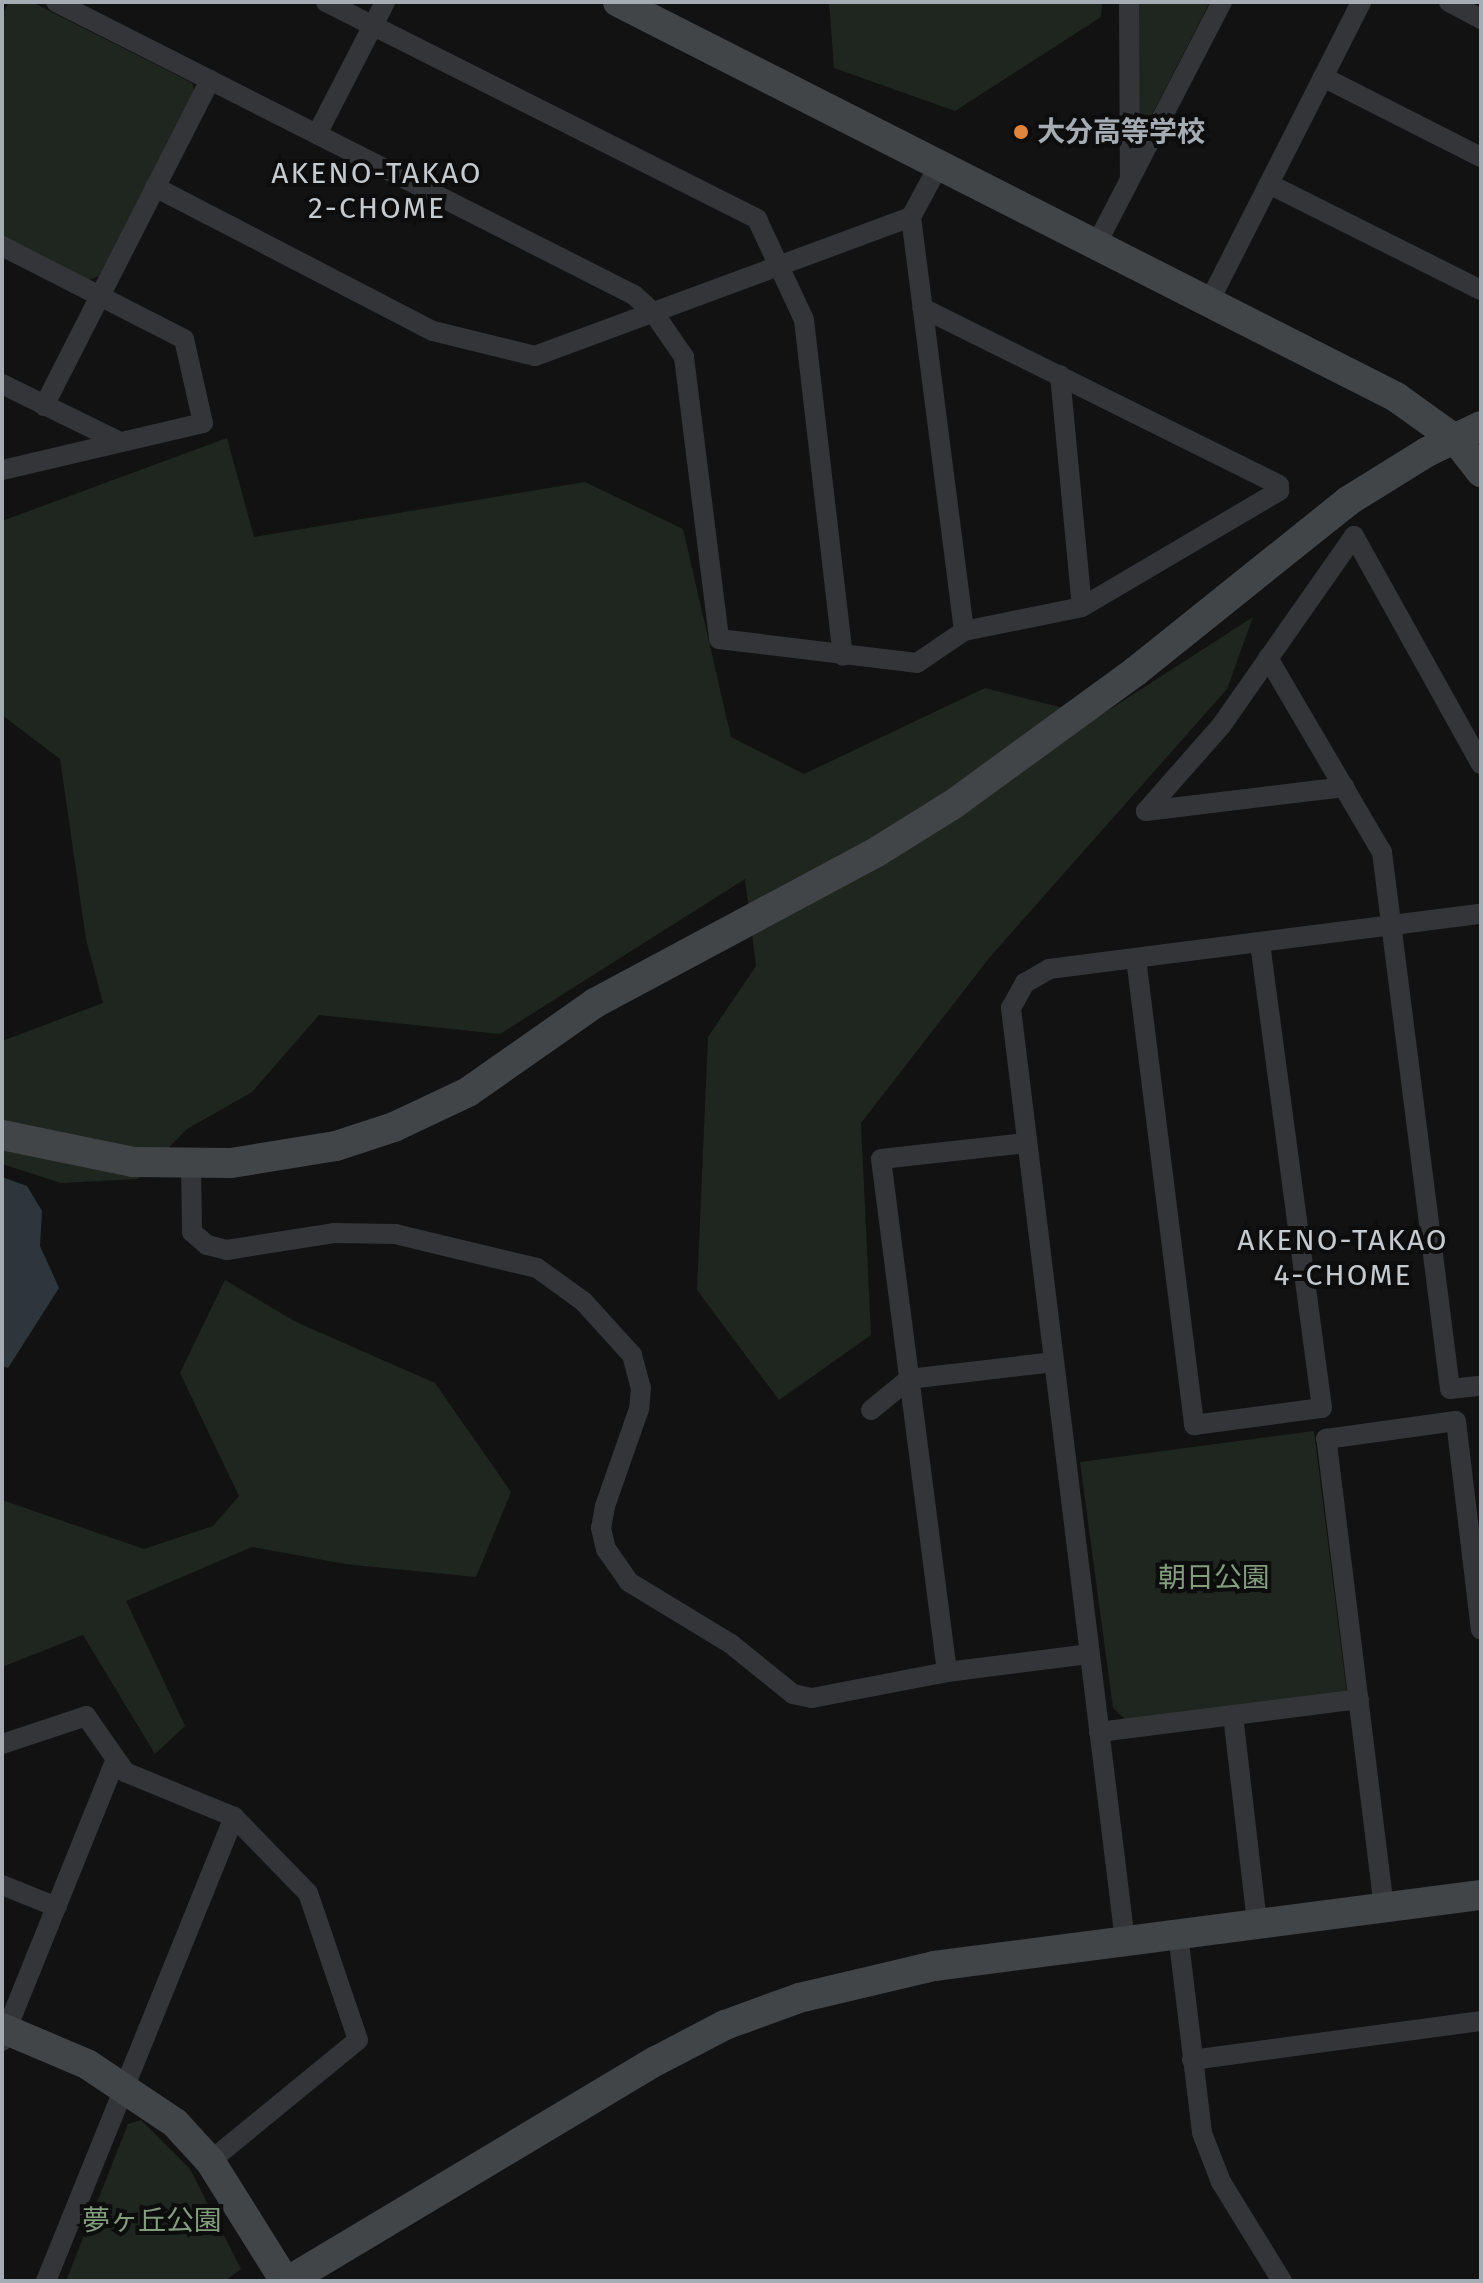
<!DOCTYPE html>
<html>
<head>
<meta charset="utf-8">
<style>
	body { margin:0 }
	#map { position:relative; width:1483px; height:2283px; overflow:hidden; background:#121213; font-family:"Fira Sans","Noto Sans JP",sans-serif }
	div>[style] { position:absolute }
	.green>* { inset:0; background:#1f261f }
	.water>* { inset:0; background:#2d373b }
	.street>* { height:20px; margin:-10px; padding:0 10px; transform-origin:10px; border-radius:10px; background:#333538 }
	.secondary>* { height:30px; margin:-15px; padding:0 15px; transform-origin:15px; border-radius:15px; background:#424548 }
	.dots>* { width:22px; height:22px; translate:-50% -50%; box-sizing:border-box; border:4px solid #0d0d0e; border-radius:50% }
	span { translate:-50% -50%; white-space:nowrap; text-align:center; line-height:1.15; -webkit-text-stroke:8px #0d0d0e; paint-order:stroke }
	.poi-label { font-size:28px; color:#a5acb3; font-weight:700 }
	.left { translate:0 -50%; text-align:left }
	.park-label { font-size:28px; color:#829c7d }
	.neighbourhood-label { font-size:30px; color:#c5cacf; letter-spacing:2px }
	.frame { position:absolute; inset:0; border:4px solid #a5acb3; pointer-events:none }
</style>
</head>
<body>
<div id="map">
	<div class="green">
		<div style="clip-path:polygon(9px 2px,32px 2px,192px 83px,194px 90px,99px 276px,89px 280px,2px 236px,2px 15px)"></div>
		<div style="clip-path:polygon(829px 2px,1102px 2px,1101px 17px,955px 111px,834px 68px)"></div>
		<div style="clip-path:polygon(1136px 2px,1210px 2px,1145px 128px,1137px 125px)"></div>
		<div style="clip-path:polygon(227px 438px,254px 537px,585px 482px,683px 529px,731px 737px,804px 774px,985px 688px,1098px 717px,1253px 617px,1227px 689px,990px 957px,861px 1123px,871px 1335px,779px 1400px,697px 1290px,708px 1037px,756px 966px,745px 879px,500px 1034px,319px 1015px,252px 1092px,187px 1129px,138px 1179px,61px 1183px,2px 1164px,2px 1041px,103px 1003px,86px 939px,60px 759px,2px 715px,2px 521px)"></div>
		<div style="clip-path:polygon(225px 1280px,296px 1322px,435px 1383px,511px 1492px,476px 1577px,345px 1564px,252px 1547px,126px 1601px,185px 1726px,155px 1754px,83px 1635px,2px 1667px,2px 1500px,144px 1549px,213px 1526px,239px 1496px,180px 1373px)"></div>
		<div style="clip-path:polygon(1314px 1431px,1347px 1694px,1126px 1720px,1113px 1708px,1080px 1462px)"></div>
		<div style="clip-path:polygon(141px 2120px,190px 2169px,241px 2269px,225px 2281px,66px 2281px,128px 2124px)"></div>
	</div>
	<div class="water">
		<div style="clip-path:polygon(2px 1177px,27px 1186px,42px 1211px,40px 1246px,59px 1288px,8px 1368px,2px 1366px)"></div>
	</div>
	<div class="street">
		<div style="left:56px;top:2px;width:648px;rotate:26.88deg"></div>
		<div style="left:634px;top:295px;width:25px;rotate:42deg"></div>
		<div style="left:653px;top:312px;width:55px;rotate:55.4deg"></div>
		<div style="left:684px;top:357px;width:284px;rotate:82.9deg"></div>
		<div style="left:719px;top:639px;width:199px;rotate:6.9deg"></div>
		<div style="left:917px;top:663px;width:57px;rotate:-34.2deg"></div>
		<div style="left:964px;top:631px;width:120px;rotate:-11.5deg"></div>
		<div style="left:1082px;top:607px;width:229px;rotate:-30.5deg"></div>
		<div style="left:1279px;top:491px;width:6px;rotate:-90deg"></div>
		<div style="left:1279px;top:485px;width:398px;rotate:-153.6deg"></div>
		<div style="left:326px;top:2px;width:483px;rotate:26.7deg"></div>
		<div style="left:757px;top:219px;width:111px;rotate:65deg"></div>
		<div style="left:804px;top:320px;width:338px;rotate:83.4deg"></div>
		<div style="left:1129px;top:2px;width:176px;rotate:89.7deg"></div>
		<div style="left:1449px;top:2px;width:36px;rotate:28deg"></div>
		<div style="left:1323px;top:77px;width:177px;rotate:26.9deg"></div>
		<div style="left:317px;top:134px;width:148px;rotate:-62.7deg"></div>
		<div style="left:939px;top:165px;width:59px;rotate:118.3deg"></div>
		<div style="left:911px;top:217px;width:417px;rotate:82.7deg"></div>
		<div style="left:1269px;top:184px;width:237px;rotate:26.6deg"></div>
		<div style="left:155px;top:187px;width:313px;rotate:27.4deg"></div>
		<div style="left:433px;top:331px;width:105px;rotate:13.8deg"></div>
		<div style="left:535px;top:356px;width:401px;rotate:-20.3deg"></div>
		<div style="left:1096px;top:245px;width:274px;rotate:-62.6deg"></div>
		<div style="left:2px;top:246px;width:204px;rotate:27.1deg"></div>
		<div style="left:184px;top:339px;width:86px;rotate:77.3deg"></div>
		<div style="left:203px;top:423px;width:206px;rotate:166.8deg"></div>
		<div style="left:1209px;top:302px;width:336px;rotate:-63.1deg"></div>
		<div style="left:1060px;top:375px;width:233px;rotate:84.6deg"></div>
		<div style="left:2px;top:384px;width:131px;rotate:26.2deg"></div>
		<div style="left:44px;top:406px;width:366px;rotate:-63deg"></div>
		<div style="left:1268px;top:658px;width:225px;rotate:59.6deg"></div>
		<div style="left:1382px;top:852px;width:541px;rotate:82.78deg"></div>
		<div style="left:1450px;top:1389px;width:31px;rotate:-6deg"></div>
		<div style="left:1146px;top:811px;width:113px;rotate:-48.6deg"></div>
		<div style="left:1221px;top:726px;width:232px;rotate:-55deg"></div>
		<div style="left:1354px;top:536px;width:261px;rotate:60.9deg"></div>
		<div style="left:1146px;top:811px;width:200px;rotate:-6.9deg"></div>
		<div style="left:1136px;top:958px;width:471px;rotate:82.9deg"></div>
		<div style="left:1194px;top:1425px;width:129px;rotate:-7.6deg"></div>
		<div style="left:1322px;top:1408px;width:470px;rotate:-97.6deg"></div>
		<div style="left:191px;top:1166px;width:66px;rotate:89.1deg"></div>
		<div style="left:192px;top:1232px;width:20px;rotate:41deg"></div>
		<div style="left:207px;top:1245px;width:21px;rotate:14deg"></div>
		<div style="left:227px;top:1250px;width:108px;rotate:-9deg"></div>
		<div style="left:334px;top:1233px;width:61px;rotate:0.9deg"></div>
		<div style="left:395px;top:1234px;width:146px;rotate:13.5deg"></div>
		<div style="left:537px;top:1268px;width:57px;rotate:35.7deg"></div>
		<div style="left:583px;top:1301px;width:73px;rotate:47.8deg"></div>
		<div style="left:632px;top:1355px;width:34px;rotate:75deg"></div>
		<div style="left:641px;top:1388px;width:21px;rotate:95deg"></div>
		<div style="left:639px;top:1409px;width:103px;rotate:109.3deg"></div>
		<div style="left:605px;top:1506px;width:22px;rotate:100deg"></div>
		<div style="left:601px;top:1528px;width:22px;rotate:77deg"></div>
		<div style="left:606px;top:1549px;width:40px;rotate:55.1deg"></div>
		<div style="left:629px;top:1582px;width:119px;rotate:31.3deg"></div>
		<div style="left:731px;top:1644px;width:80px;rotate:38.9deg"></div>
		<div style="left:793px;top:1694px;width:19px;rotate:12deg"></div>
		<div style="left:812px;top:1698px;width:137px;rotate:-10.9deg"></div>
		<div style="left:947px;top:1672px;width:144px;rotate:-7.2deg"></div>
		<div style="left:871px;top:1410px;width:49px;rotate:-39.2deg"></div>
		<div style="left:909px;top:1379px;width:146px;rotate:-6.7deg"></div>
		<div style="left:947px;top:1672px;width:517px;rotate:-97.33deg"></div>
		<div style="left:881px;top:1159px;width:146px;rotate:-6.3deg"></div>
		<div style="left:1233px;top:1715px;width:210px;rotate:83.4deg"></div>
		<div style="left:1099px;top:1732px;width:262px;rotate:-7.2deg"></div>
		<div style="left:2px;top:1744px;width:89px;rotate:-18.4deg"></div>
		<div style="left:86px;top:1716px;width:68px;rotate:55.1deg"></div>
		<div style="left:125px;top:1772px;width:118px;rotate:22.4deg"></div>
		<div style="left:234px;top:1817px;width:106px;rotate:45.8deg"></div>
		<div style="left:308px;top:1893px;width:155px;rotate:71.2deg"></div>
		<div style="left:358px;top:2040px;width:191px;rotate:140.7deg"></div>
		<div style="left:2px;top:1885px;width:59px;rotate:21.8deg"></div>
		<div style="left:1384px;top:1908px;width:473px;rotate:-97deg"></div>
		<div style="left:1326px;top:1439px;width:131px;rotate:-7.9deg"></div>
		<div style="left:1456px;top:1421px;width:210px;rotate:83.2deg"></div>
		<div style="left:1178px;top:1934px;width:200px;rotate:83.1deg"></div>
		<div style="left:1202px;top:2133px;width:53px;rotate:68.8deg"></div>
		<div style="left:1221px;top:2182px;width:116px;rotate:58.4deg"></div>
		<div style="left:1125px;top:1941px;width:940px;rotate:-96.97deg"></div>
		<div style="left:1011px;top:1008px;width:29px;rotate:-61deg"></div>
		<div style="left:1025px;top:983px;width:28px;rotate:-30deg"></div>
		<div style="left:1049px;top:969px;width:435px;rotate:-7.3deg"></div>
		<div style="left:2px;top:2041px;width:304px;rotate:-68deg"></div>
		<div style="left:1192px;top:2060px;width:292px;rotate:-7.7deg"></div>
		<div style="left:46px;top:2281px;width:501px;rotate:-67.94deg"></div>
	</div>
	<div class="secondary">
		<div style="left:618px;top:2px;width:873px;rotate:26.92deg"></div>
		<div style="left:1396px;top:397px;width:74px;rotate:35.6deg"></div>
		<div style="left:1456px;top:440px;width:41px;rotate:52deg"></div>
		<div style="left:2px;top:1135px;width:134px;rotate:11.6deg"></div>
		<div style="left:133px;top:1162px;width:98px;rotate:0.6deg"></div>
		<div style="left:231px;top:1163px;width:106px;rotate:-9.2deg"></div>
		<div style="left:336px;top:1146px;width:61px;rotate:-18.1deg"></div>
		<div style="left:394px;top:1127px;width:82px;rotate:-25.3deg"></div>
		<div style="left:468px;top:1092px;width:155px;rotate:-35deg"></div>
		<div style="left:595px;top:1003px;width:318px;rotate:-28.2deg"></div>
		<div style="left:875px;top:853px;width:94px;rotate:-32deg"></div>
		<div style="left:955px;top:803px;width:224px;rotate:-36.1deg"></div>
		<div style="left:1136px;top:671px;width:272px;rotate:-38.7deg"></div>
		<div style="left:1348px;top:501px;width:93px;rotate:-31.8deg"></div>
		<div style="left:1427px;top:452px;width:60px;rotate:-25.7deg"></div>
		<div style="left:2px;top:2028px;width:92px;rotate:23deg"></div>
		<div style="left:87px;top:2064px;width:106px;rotate:33.8deg"></div>
		<div style="left:175px;top:2123px;width:52px;rotate:47.4deg"></div>
		<div style="left:210px;top:2161px;width:142px;rotate:58deg"></div>
		<div style="left:288px;top:2281px;width:429px;rotate:-30.9deg"></div>
		<div style="left:656px;top:2061px;width:78px;rotate:-27.6deg"></div>
		<div style="left:725px;top:2025px;width:79px;rotate:-20deg"></div>
		<div style="left:799px;top:1998px;width:139px;rotate:-13.3deg"></div>
		<div style="left:934px;top:1966px;width:552px;rotate:-7.4deg"></div>
	</div>
	<div class="dots">
		<div style="left:1021px;top:132px;background:#e1843d"></div>
	</div>
	<div class="poi-label">
		<span class="left" style="left:1037px;top:132px">大分高等学校</span>
	</div>
	<div class="park-label">
		<span style="left:1214px;top:1578px">朝日公園</span>
		<span style="left:152px;top:2221px">夢ヶ丘公園</span>
	</div>
	<div class="neighbourhood-label">
		<span style="left:377px;top:190px">AKENO-TAKAO<br>2-CHOME</span>
		<span style="left:1343px;top:1257px">AKENO-TAKAO<br>4-CHOME</span>
	</div>
	<div class="frame"></div>
</div>
</body>
</html>
